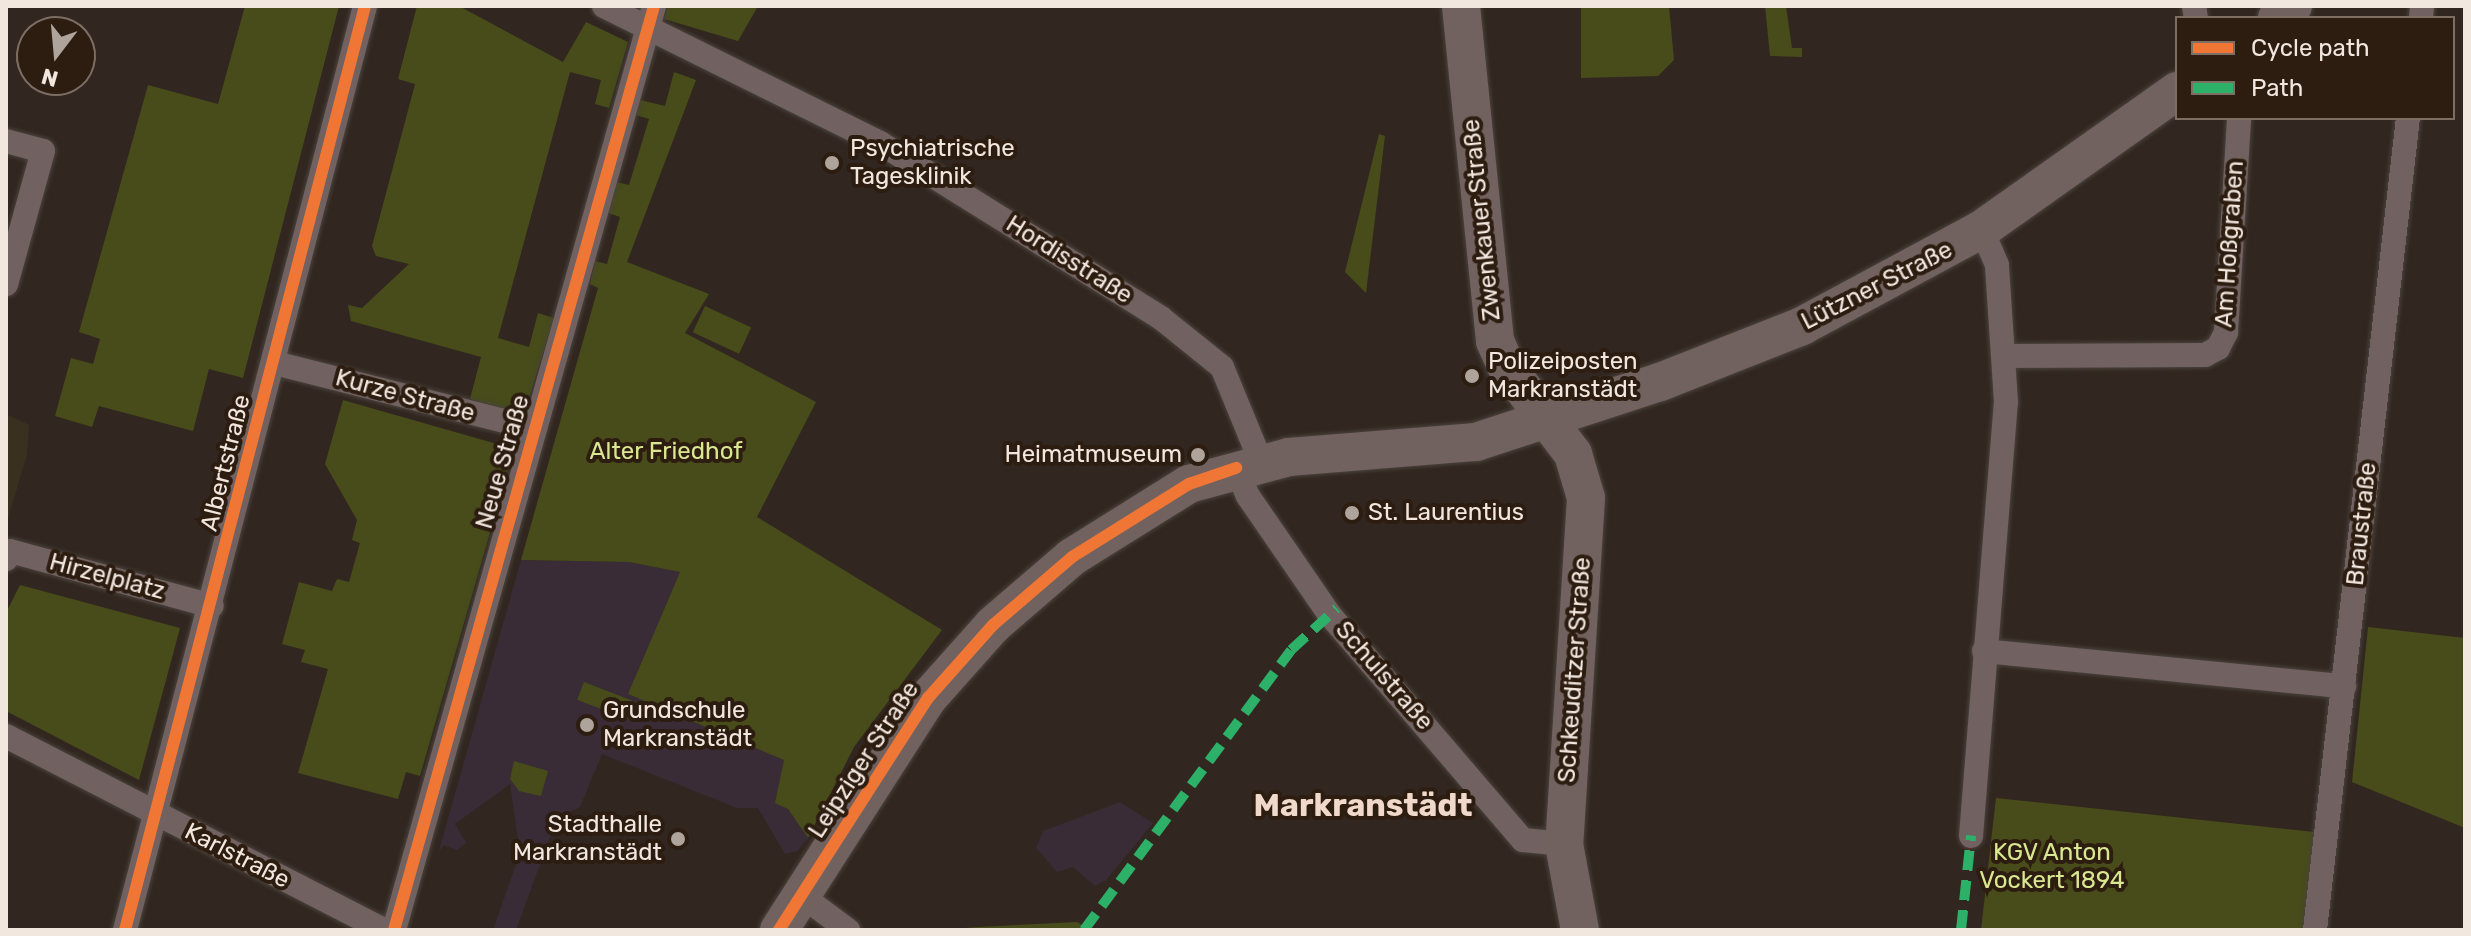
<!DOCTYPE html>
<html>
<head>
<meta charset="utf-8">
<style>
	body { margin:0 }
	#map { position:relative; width:2471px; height:936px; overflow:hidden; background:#312720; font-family:Rubik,sans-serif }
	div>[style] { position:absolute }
	.commercial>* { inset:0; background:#393020 }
	.education>* { inset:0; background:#392c36 }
	.green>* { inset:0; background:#474c1a; transform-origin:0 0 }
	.roads { filter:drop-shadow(0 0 2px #4a433c) drop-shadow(0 0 2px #4a433c) }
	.minor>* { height:24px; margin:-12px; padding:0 12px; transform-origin:12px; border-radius:12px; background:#716261 }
	.primary>* { height:38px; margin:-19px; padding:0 19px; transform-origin:19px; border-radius:19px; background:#72625f }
	.quiet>* { height:10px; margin-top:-5px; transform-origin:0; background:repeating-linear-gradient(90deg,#2db169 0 20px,transparent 0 30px) }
	.cycleway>* { height:12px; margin:-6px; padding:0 6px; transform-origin:6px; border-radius:6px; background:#f07635 }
	.dots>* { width:22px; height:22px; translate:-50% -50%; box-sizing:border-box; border:4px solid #2d1d11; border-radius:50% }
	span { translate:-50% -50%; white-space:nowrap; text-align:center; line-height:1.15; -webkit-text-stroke:8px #2d1d11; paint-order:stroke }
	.poi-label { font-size:24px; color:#f2e7df }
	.left { translate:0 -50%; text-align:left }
	.right { translate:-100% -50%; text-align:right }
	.street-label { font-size:24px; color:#f2e7df }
	.park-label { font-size:24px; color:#d9e791 }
	.district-label { font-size:32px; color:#f0d9ca; font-weight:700 }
	.frame { position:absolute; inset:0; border:8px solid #f2e7df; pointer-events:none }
	.legend { position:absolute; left:2175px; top:16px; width:280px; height:104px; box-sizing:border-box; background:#2d1d11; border:2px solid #7c6e63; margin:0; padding:10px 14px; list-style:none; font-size:24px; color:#f2e7df }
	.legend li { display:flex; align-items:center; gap:16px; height:40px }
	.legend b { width:40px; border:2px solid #7c6e63 }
	.north { position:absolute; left:16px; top:16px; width:80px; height:80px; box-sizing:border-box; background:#2d1d11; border:2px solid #7c6e63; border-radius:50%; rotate:196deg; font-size:22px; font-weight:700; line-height:32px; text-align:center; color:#f2e7df }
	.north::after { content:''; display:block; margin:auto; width:28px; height:36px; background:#aea49c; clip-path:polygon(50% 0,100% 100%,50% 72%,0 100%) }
</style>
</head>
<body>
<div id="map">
	<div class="commercial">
		<div style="clip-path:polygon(6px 414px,29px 425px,27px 455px,6px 525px)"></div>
	</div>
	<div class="education">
		<div style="clip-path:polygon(521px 560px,629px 562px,680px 572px,628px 694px,785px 760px,788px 809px,808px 838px,798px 851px,785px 854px,758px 808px,737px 808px,602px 754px,580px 807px,557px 818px,516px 930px,493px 930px,520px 853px,510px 784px,455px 824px,466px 843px,457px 850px,444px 845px,439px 851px)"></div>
		<div style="clip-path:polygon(1120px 802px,1153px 823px,1106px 880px,1095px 886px,1073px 867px,1057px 872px,1036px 848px,1043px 831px)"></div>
	</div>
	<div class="green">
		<div style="clip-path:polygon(245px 6px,339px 6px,243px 378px,209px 369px,193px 431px,99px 406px,92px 427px,55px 416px,71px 358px,93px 364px,100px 339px,79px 332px,148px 85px,218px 104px)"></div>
		<div style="clip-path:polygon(417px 6px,459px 6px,563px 62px,586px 22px,628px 42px,609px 108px,595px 104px,601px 80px,570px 72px,498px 338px,529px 347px,538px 313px,554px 318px,524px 414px,470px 399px,481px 357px,351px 321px,348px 305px,362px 308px,409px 264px,376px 256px,372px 246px,415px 84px,398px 79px)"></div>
		<div style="clip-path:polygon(668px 6px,758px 6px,738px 41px,664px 19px)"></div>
		<div style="clip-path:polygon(1581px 6px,1669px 6px,1674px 60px,1658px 76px,1581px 78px)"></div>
		<div style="clip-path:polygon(1765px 6px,1786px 6px,1792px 48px,1802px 48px,1802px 57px,1770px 56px)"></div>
		<div style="clip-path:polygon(674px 72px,696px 80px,627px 262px,709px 294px,685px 333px,816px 402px,757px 517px,942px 630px,854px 747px,808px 838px,788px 809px,775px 803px,784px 760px,628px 694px,680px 572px,629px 562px,521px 560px,598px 288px,590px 284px,595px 261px,607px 264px,620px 217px,608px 213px,616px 182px,629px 185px,649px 119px,636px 115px,640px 100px,665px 106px)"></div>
		<div style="clip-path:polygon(1379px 134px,1385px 136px,1366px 293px,1345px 272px)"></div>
		<div style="left:705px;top:306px;width:51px;height:29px;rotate:25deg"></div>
		<div style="clip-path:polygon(343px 400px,514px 449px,420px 776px,406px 772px,398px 799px,298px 773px,328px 669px,301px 662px,305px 650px,282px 644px,299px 582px,332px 591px,337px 579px,349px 582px,360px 543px,352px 540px,357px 520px,325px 464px)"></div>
		<div style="clip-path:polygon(20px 585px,180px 628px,139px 780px,6px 711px,6px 613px)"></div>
		<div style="clip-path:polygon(2368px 627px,2465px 638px,2465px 828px,2352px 782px)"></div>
		<div style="left:584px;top:682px;width:59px;height:19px;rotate:21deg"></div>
		<div style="clip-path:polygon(514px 761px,548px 771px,541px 796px,519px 791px,510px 779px)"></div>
		<div style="clip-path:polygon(1996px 798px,2314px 832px,2305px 930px,1981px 930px)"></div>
		<div style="clip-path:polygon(1077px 922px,1091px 930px,938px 930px,978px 927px)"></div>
	</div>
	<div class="roads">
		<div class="minor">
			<div style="left:604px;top:6px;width:308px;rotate:26.4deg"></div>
			<div style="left:880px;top:143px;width:331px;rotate:31.9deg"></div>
			<div style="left:1161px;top:318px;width:78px;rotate:38.8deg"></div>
			<div style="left:1222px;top:367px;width:103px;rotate:67.7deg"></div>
			<div style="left:2194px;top:6px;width:12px;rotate:81deg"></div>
			<div style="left:2421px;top:18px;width:12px;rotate:-85deg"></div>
			<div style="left:6px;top:141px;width:38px;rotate:15deg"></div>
			<div style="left:43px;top:151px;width:138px;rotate:105.5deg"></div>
			<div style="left:2007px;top:356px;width:198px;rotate:-0.3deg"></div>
			<div style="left:2205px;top:355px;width:15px;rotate:-28deg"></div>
			<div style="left:2218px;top:348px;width:18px;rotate:-63deg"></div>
			<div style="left:2226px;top:332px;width:214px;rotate:-86.5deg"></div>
			<div style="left:275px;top:363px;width:268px;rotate:14.2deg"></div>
			<div style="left:1236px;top:468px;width:30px;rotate:67deg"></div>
			<div style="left:1248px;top:496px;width:143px;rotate:55.5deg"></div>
			<div style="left:1329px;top:614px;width:298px;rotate:49.4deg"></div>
			<div style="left:1523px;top:840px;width:41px;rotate:5.6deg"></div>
			<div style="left:6px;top:559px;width:9px;rotate:-63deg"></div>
			<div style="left:10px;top:551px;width:209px;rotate:15.2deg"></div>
			<div style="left:1984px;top:651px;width:362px;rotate:5.6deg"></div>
			<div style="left:6px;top:736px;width:424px;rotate:27.2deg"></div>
			<div style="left:1971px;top:836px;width:435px;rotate:-85.4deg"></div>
			<div style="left:2006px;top:402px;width:137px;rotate:-93.8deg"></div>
			<div style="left:1997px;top:265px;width:39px;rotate:-113deg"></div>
			<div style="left:801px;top:895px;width:59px;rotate:36.7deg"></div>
			<div style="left:125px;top:930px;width:955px;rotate:-75.44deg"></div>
			<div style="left:394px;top:930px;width:960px;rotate:-74.28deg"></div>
			<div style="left:2315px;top:930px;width:817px;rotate:-83.47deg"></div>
		</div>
		<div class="primary">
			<div style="left:1461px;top:6px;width:337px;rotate:84.2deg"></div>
			<div style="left:1495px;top:341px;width:27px;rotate:66deg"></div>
			<div style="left:1506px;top:366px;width:111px;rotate:52.7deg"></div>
			<div style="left:1573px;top:454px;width:46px;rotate:73.5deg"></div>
			<div style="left:1586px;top:498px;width:347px;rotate:93.6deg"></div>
			<div style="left:1564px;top:844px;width:87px;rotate:79.5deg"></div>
			<div style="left:2277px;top:18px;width:20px;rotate:-37deg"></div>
			<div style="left:779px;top:930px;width:276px;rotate:-57.3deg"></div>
			<div style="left:928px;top:698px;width:98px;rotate:-48.3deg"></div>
			<div style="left:993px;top:625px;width:104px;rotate:-40.7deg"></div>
			<div style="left:1072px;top:557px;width:138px;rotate:-32deg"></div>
			<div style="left:1189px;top:484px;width:104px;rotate:-15.1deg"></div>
			<div style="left:1289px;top:457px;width:188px;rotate:-4.6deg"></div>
			<div style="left:1476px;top:442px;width:194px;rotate:-18.1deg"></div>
			<div style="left:1660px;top:382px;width:153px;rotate:-21.5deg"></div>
			<div style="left:1802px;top:326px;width:204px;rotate:-28.3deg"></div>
			<div style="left:1982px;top:229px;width:239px;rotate:-35.3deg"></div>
		</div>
	</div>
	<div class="quiet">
		<div style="left:1084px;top:930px;width:348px;rotate:-53.5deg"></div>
		<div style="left:1291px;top:650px;width:62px;rotate:-42.4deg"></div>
		<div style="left:1961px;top:930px;width:95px;rotate:-83.9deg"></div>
	</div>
	<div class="cycleway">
		<div style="left:125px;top:930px;width:955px;rotate:-75.44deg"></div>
		<div style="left:394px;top:930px;width:960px;rotate:-74.28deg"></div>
		<div style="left:779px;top:930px;width:276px;rotate:-57.3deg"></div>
		<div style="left:928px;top:698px;width:98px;rotate:-48.3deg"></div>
		<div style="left:993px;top:625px;width:104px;rotate:-40.7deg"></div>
		<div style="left:1072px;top:557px;width:138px;rotate:-32deg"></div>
		<div style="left:1189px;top:484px;width:50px;rotate:-18.8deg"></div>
	</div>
	<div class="dots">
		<div style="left:832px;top:163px;background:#aea49c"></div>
		<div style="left:1472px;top:376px;background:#aea49c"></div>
		<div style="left:1198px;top:455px;background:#aea49c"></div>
		<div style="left:1352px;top:513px;background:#aea49c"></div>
		<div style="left:587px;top:725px;background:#aea49c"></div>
		<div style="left:678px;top:839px;background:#aea49c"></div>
	</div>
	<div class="poi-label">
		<span class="left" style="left:850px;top:163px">Psychiatrische<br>Tagesklinik</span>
		<span class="left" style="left:1488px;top:376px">Polizeiposten<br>Markranstädt</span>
		<span class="right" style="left:1182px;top:455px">Heimatmuseum</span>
		<span class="left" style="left:1368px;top:513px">St. Laurentius</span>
		<span class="left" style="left:603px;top:725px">Grundschule<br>Markranstädt</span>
		<span class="right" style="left:662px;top:839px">Stadthalle<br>Markranstädt</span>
	</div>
	<div class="street-label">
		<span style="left:1482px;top:220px;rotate:-96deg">Zwenkauer Straße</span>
		<span style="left:2230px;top:244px;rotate:-86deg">Am Hoßgraben</span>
		<span style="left:1069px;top:260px;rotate:32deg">Hordisstraße</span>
		<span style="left:1877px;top:286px;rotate:-27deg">Lützner Straße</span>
		<span style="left:405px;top:396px;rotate:15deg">Kurze Straße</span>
		<span style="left:503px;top:462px;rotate:-74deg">Neue Straße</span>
		<span style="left:226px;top:463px;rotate:-76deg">Albertstraße</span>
		<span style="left:2362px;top:524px;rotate:-84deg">Braustraße</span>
		<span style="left:107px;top:577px;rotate:15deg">Hirzelplatz</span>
		<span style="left:1575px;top:670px;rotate:-86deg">Schkeuditzer Straße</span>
		<span style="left:1384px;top:676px;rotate:49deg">Schulstraße</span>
		<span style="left:864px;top:760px;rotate:-57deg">Leipziger Straße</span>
		<span style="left:237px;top:856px;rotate:27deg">Karlstraße</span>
	</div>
	<div class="park-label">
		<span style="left:666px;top:452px">Alter Friedhof</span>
		<span style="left:2052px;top:867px">KGV Anton<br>Vockert 1894</span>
	</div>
	<div class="district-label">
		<span style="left:1363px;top:805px">Markranstädt</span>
	</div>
	<div class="frame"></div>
	<ul class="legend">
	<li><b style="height:10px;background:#f07635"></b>Cycle path</li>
	<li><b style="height:10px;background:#2db169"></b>Path</li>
	</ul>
	<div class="north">N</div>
</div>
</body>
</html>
